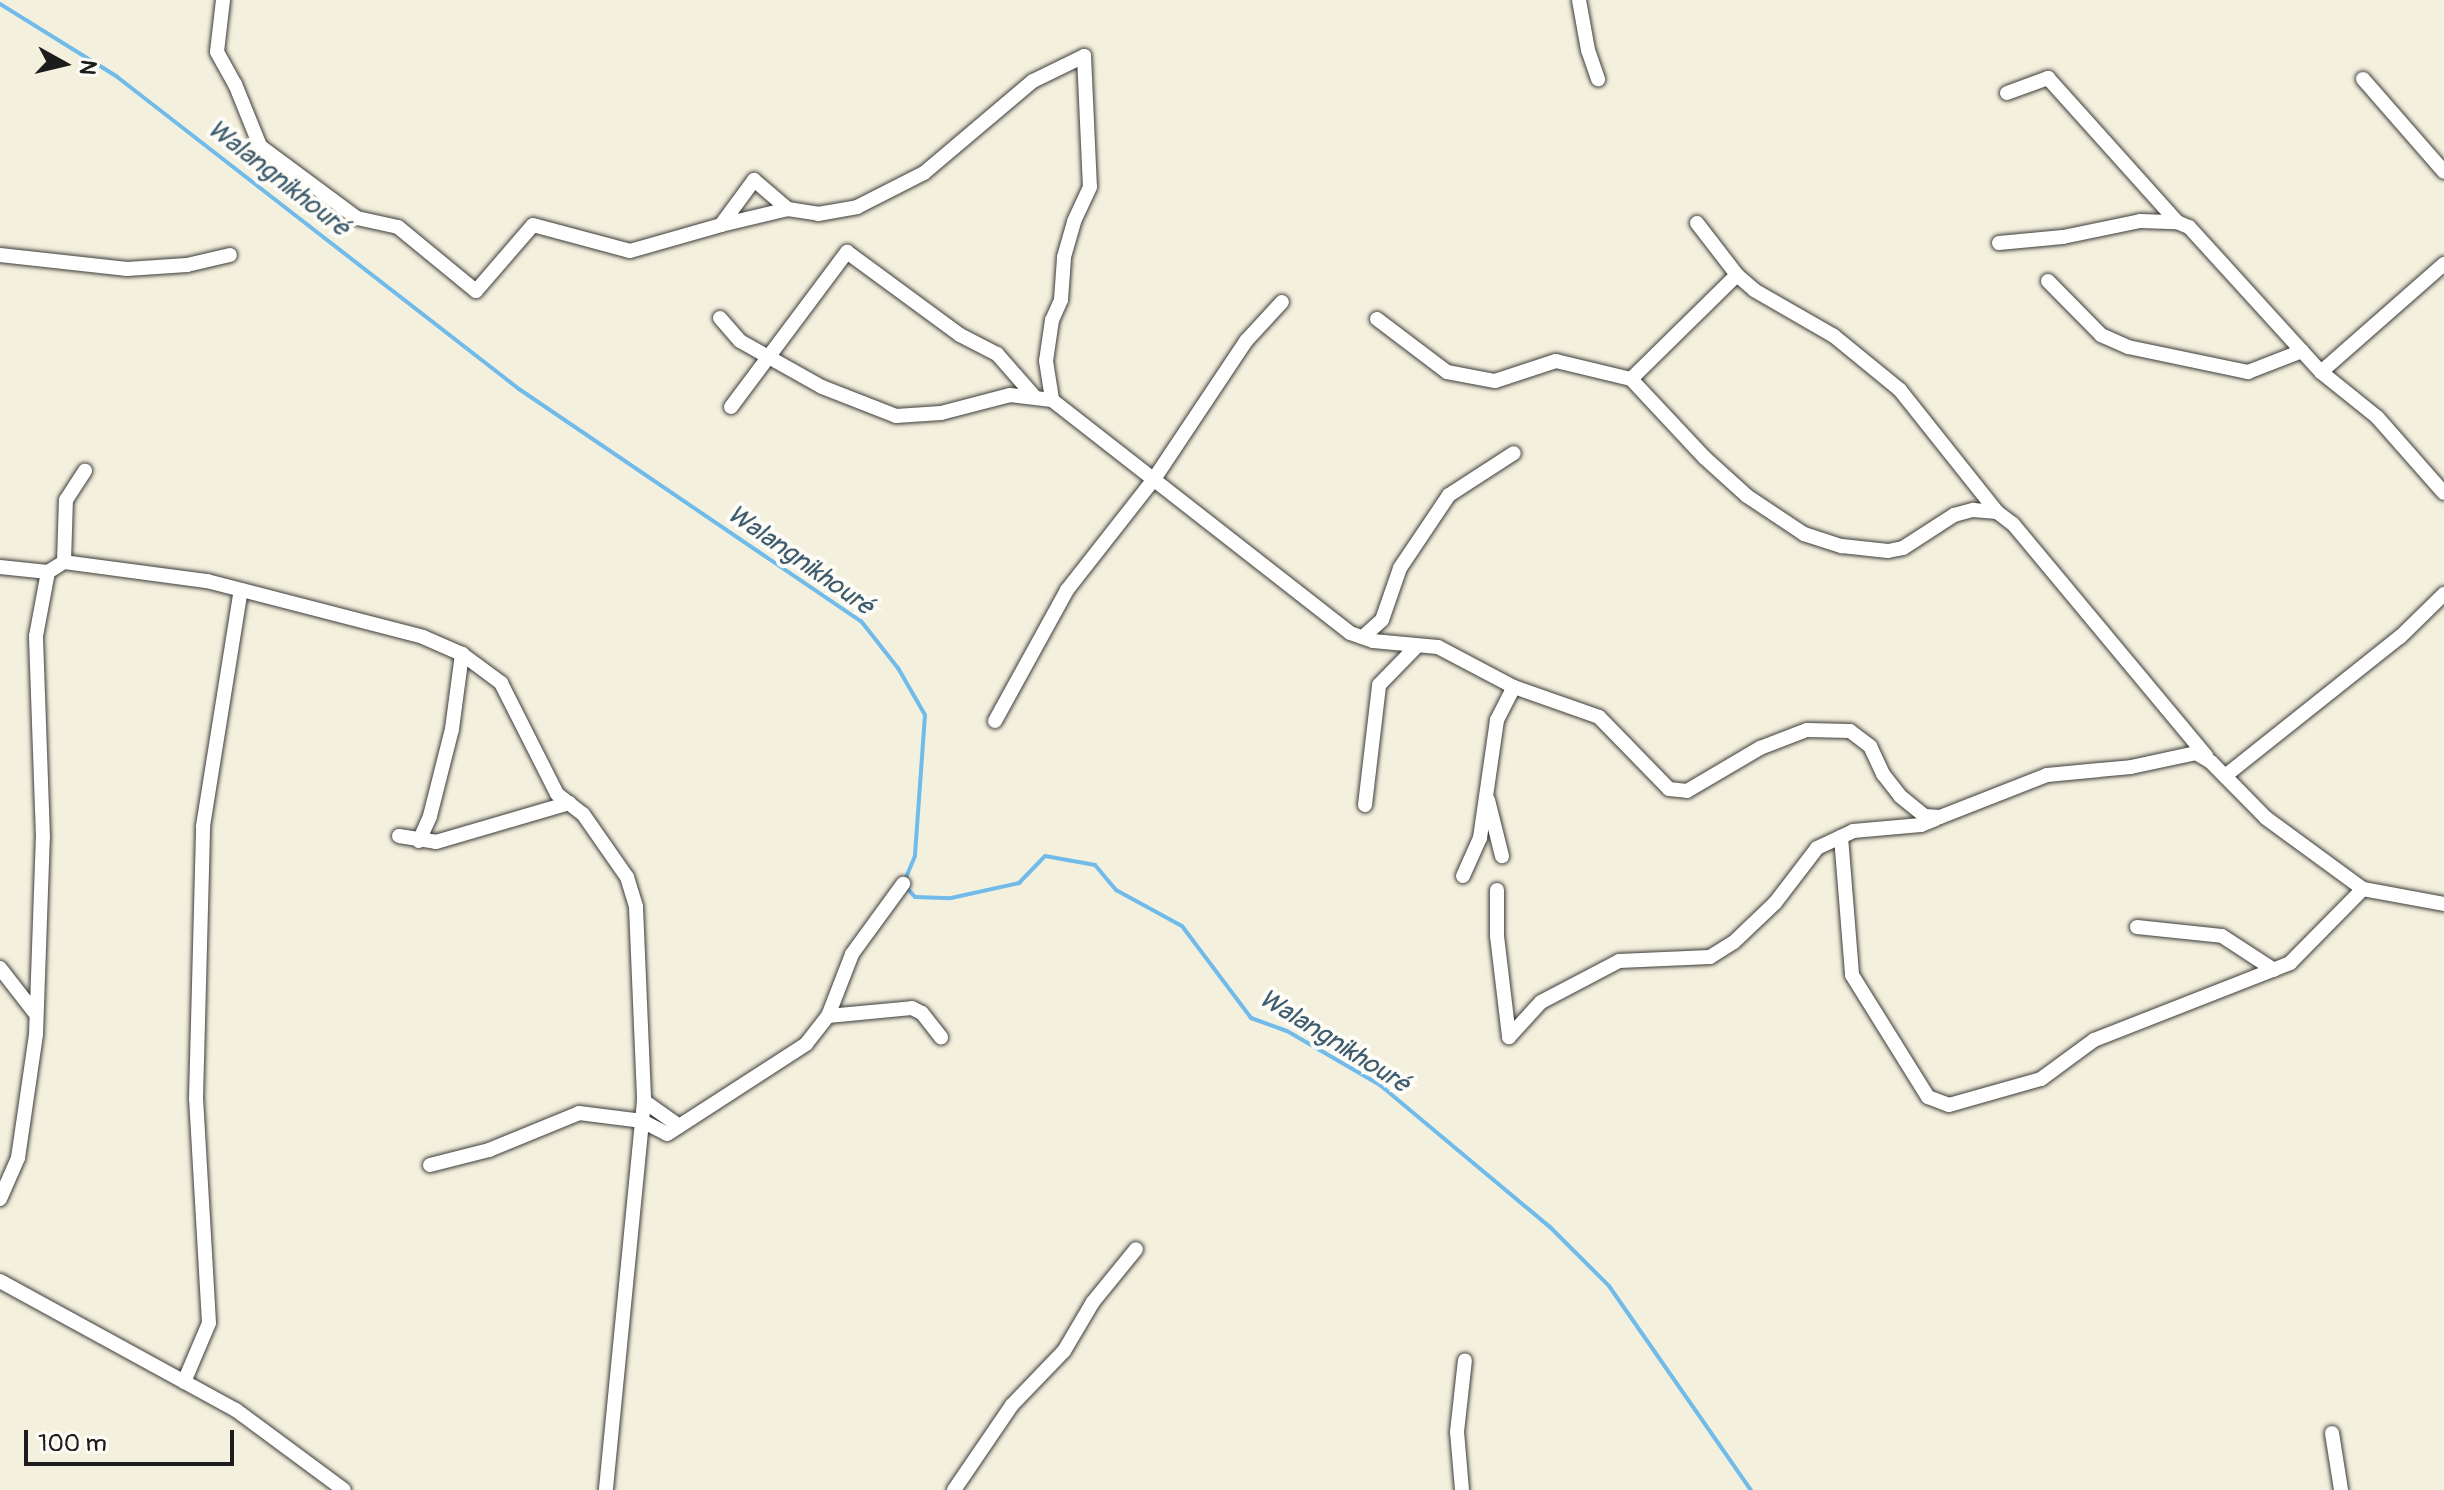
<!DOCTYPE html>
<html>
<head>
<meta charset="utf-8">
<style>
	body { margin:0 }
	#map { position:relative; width:2444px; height:1490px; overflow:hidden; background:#f4f0de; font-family:Pangolin,sans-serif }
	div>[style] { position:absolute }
	.stream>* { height:4px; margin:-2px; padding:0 2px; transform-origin:2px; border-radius:2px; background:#71bbea }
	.roads { filter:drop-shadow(0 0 2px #3c3c39) drop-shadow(0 0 2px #3c3c39) }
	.street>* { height:14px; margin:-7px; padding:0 7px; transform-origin:7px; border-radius:7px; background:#fff }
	span { translate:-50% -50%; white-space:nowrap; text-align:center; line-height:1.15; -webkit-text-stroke:8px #fdfcf7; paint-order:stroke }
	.water-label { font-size:26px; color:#3e5c6e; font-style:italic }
	.north { position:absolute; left:24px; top:24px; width:80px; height:80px; -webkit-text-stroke:6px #fdfcf7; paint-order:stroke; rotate:98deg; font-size:22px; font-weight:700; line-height:32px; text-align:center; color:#1c1c1c }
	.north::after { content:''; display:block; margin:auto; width:28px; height:36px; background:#1c1c1c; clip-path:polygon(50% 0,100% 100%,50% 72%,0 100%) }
	.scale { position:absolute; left:24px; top:1430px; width:210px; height:36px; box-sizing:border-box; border:4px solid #1c1c1c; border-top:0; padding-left:10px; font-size:24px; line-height:28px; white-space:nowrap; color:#1c1c1c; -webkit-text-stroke:6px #fdfcf7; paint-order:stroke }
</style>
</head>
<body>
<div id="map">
	<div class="stream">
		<div style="left:0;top:4px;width:137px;rotate:31.8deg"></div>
		<div style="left:116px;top:76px;width:510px;rotate:37.84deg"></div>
		<div style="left:519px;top:389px;width:413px;rotate:34.2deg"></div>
		<div style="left:861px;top:621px;width:60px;rotate:51.8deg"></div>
		<div style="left:898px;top:668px;width:54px;rotate:60.1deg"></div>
		<div style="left:925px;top:715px;width:141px;rotate:94.1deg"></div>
		<div style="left:915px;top:856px;width:26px;rotate:113deg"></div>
		<div style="left:906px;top:887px;width:13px;rotate:48deg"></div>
		<div style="left:915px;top:897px;width:36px;rotate:2deg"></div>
		<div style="left:951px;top:898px;width:70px;rotate:-12.4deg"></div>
		<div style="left:1019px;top:883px;width:37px;rotate:-46deg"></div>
		<div style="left:1045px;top:856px;width:51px;rotate:10.2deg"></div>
		<div style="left:1095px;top:865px;width:33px;rotate:50deg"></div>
		<div style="left:1116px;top:890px;width:75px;rotate:28.6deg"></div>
		<div style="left:1182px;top:926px;width:115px;rotate:53.1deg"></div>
		<div style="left:1251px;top:1018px;width:38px;rotate:20deg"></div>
		<div style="left:1287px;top:1031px;width:108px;rotate:30.1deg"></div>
		<div style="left:1380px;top:1085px;width:222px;rotate:39.9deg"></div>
		<div style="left:1550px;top:1227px;width:83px;rotate:45deg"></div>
		<div style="left:1609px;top:1286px;width:249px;rotate:55.2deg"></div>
	</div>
	<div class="roads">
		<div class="street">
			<div style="left:223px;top:0;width:52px;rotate:96.6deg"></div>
			<div style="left:217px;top:52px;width:37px;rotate:61deg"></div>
			<div style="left:235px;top:84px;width:67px;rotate:68deg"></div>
			<div style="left:260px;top:146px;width:121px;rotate:36.6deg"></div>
			<div style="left:357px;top:218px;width:42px;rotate:12.4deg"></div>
			<div style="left:398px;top:227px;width:101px;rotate:39.4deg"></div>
			<div style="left:476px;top:291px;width:87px;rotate:-49.2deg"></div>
			<div style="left:533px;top:225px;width:100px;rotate:15deg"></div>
			<div style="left:630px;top:251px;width:95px;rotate:-15.9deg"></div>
			<div style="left:721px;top:225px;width:56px;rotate:-53.7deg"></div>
			<div style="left:754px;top:180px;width:45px;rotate:40.5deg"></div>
			<div style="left:788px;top:209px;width:30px;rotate:9deg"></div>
			<div style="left:818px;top:214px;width:40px;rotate:-10deg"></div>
			<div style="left:857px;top:207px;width:75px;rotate:-26.9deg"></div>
			<div style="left:924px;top:173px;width:143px;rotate:-40.2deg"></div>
			<div style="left:1033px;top:81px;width:57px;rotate:-26.1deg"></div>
			<div style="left:1084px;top:56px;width:131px;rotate:87.4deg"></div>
			<div style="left:1090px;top:187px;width:38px;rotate:115deg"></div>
			<div style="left:1074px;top:222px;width:37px;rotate:106deg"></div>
			<div style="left:1064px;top:258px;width:42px;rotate:94.1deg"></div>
			<div style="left:1061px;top:300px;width:22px;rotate:114deg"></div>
			<div style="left:1052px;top:320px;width:41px;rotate:98.3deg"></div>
			<div style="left:1046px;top:361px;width:39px;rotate:81deg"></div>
			<div style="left:1579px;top:0;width:51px;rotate:79.8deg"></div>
			<div style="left:1588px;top:50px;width:31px;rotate:71deg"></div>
			<div style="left:2363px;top:79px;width:123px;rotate:48.9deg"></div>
			<div style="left:2007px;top:93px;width:44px;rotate:-20.1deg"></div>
			<div style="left:2048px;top:78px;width:193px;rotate:48.1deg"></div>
			<div style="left:1697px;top:223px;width:66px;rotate:52.4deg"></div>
			<div style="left:1737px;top:275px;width:23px;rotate:41deg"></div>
			<div style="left:1754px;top:290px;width:92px;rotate:29.9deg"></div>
			<div style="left:1834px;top:336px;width:85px;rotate:39.3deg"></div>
			<div style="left:1900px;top:390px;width:156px;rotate:51.5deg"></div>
			<div style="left:721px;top:225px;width:69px;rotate:-13.4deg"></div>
			<div style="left:1999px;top:243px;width:64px;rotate:-5.4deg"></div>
			<div style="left:2063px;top:237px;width:79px;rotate:-11.7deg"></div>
			<div style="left:2140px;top:221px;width:37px;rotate:2deg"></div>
			<div style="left:2177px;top:222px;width:13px;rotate:23deg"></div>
			<div style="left:2189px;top:227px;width:196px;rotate:47.7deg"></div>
			<div style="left:2321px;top:372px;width:72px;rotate:38.8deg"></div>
			<div style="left:2377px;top:417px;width:101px;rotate:48.6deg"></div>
			<div style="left:0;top:255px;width:128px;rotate:6.3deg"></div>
			<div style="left:127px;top:269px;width:60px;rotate:-3.8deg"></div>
			<div style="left:187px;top:265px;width:44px;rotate:-13.1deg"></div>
			<div style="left:2048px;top:281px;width:76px;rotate:45.5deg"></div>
			<div style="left:2101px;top:335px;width:30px;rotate:24deg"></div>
			<div style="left:2128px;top:347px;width:123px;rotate:11.8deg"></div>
			<div style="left:2248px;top:372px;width:58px;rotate:-21.3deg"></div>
			<div style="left:720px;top:318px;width:30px;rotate:49deg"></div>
			<div style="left:740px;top:341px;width:94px;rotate:29.3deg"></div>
			<div style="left:822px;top:387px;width:79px;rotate:21.4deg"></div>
			<div style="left:896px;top:416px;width:45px;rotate:-3.8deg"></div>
			<div style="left:941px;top:413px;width:71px;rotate:-14.6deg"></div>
			<div style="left:1010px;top:395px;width:42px;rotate:6.8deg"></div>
			<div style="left:1052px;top:400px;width:378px;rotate:38deg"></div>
			<div style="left:1350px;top:633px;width:24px;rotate:19deg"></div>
			<div style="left:1373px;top:641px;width:65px;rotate:5.3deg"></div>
			<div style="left:1438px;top:647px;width:86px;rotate:27.8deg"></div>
			<div style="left:1514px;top:687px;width:90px;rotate:19.4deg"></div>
			<div style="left:1599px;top:717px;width:100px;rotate:45.8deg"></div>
			<div style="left:1669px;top:789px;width:18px;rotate:6deg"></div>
			<div style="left:1687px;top:791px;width:85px;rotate:-30.5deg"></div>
			<div style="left:1760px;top:748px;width:50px;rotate:-21deg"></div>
			<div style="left:1807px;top:730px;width:43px;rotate:1.3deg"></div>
			<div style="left:1850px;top:731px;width:25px;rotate:37deg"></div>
			<div style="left:1870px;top:746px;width:31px;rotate:65deg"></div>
			<div style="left:1883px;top:774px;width:28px;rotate:52deg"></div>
			<div style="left:1900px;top:796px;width:32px;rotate:39deg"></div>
			<div style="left:1925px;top:816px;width:15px;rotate:4deg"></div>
			<div style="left:1940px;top:817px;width:115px;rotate:-21.4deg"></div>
			<div style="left:2047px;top:775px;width:84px;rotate:-5.4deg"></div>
			<div style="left:2131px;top:767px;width:66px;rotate:-12.2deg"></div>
			<div style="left:2196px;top:753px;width:17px;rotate:31deg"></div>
			<div style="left:2211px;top:762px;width:78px;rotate:45.5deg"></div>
			<div style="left:2266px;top:818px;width:120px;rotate:36.2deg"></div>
			<div style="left:2363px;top:889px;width:82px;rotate:10.5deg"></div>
			<div style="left:1377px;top:319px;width:88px;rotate:37.1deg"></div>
			<div style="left:1447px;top:372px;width:49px;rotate:10.6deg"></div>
			<div style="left:1495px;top:381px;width:64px;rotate:-18.2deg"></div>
			<div style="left:1556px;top:361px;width:77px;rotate:13.5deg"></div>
			<div style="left:1631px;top:379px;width:108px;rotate:46.9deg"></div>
			<div style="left:1705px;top:458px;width:57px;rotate:42.1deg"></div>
			<div style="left:1747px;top:496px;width:69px;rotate:33.7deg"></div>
			<div style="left:1804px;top:534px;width:40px;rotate:18deg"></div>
			<div style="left:1842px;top:546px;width:46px;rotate:6.2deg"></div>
			<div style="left:1888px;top:551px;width:15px;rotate:-11deg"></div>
			<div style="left:1903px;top:548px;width:61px;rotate:-32.9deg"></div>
			<div style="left:1954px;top:515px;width:20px;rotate:-15deg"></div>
			<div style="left:1973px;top:510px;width:24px;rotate:5deg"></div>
			<div style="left:1997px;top:512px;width:20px;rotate:37deg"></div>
			<div style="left:2013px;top:524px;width:302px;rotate:50.2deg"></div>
			<div style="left:2321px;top:372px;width:164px;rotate:-41.3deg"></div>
			<div style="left:1631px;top:379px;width:148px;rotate:-44.5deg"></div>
			<div style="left:731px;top:407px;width:194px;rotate:-53.2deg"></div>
			<div style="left:847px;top:252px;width:140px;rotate:36.3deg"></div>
			<div style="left:960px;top:335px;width:42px;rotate:27.2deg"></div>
			<div style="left:997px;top:354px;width:55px;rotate:48.7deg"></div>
			<div style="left:64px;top:562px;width:62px;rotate:-88.2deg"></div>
			<div style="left:66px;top:500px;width:35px;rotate:-57deg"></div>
			<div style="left:0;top:567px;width:48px;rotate:5.9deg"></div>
			<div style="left:48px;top:572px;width:19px;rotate:-32deg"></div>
			<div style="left:64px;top:562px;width:144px;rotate:7.6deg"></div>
			<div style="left:207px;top:581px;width:223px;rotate:14.5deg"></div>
			<div style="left:423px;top:637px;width:43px;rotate:23.6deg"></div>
			<div style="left:462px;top:654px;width:49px;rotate:36.6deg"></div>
			<div style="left:501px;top:683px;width:124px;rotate:63.2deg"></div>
			<div style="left:557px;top:794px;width:33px;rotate:38deg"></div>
			<div style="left:583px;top:814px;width:77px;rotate:55.1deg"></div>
			<div style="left:627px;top:877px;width:31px;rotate:73deg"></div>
			<div style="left:636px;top:907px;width:194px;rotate:87.6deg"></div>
			<div style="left:644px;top:1101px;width:391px;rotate:95.6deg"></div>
			<div style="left:1363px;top:637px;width:25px;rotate:-42deg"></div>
			<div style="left:1382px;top:620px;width:55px;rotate:-70.9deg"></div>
			<div style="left:1400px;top:568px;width:88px;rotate:-56.1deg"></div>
			<div style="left:1449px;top:495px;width:77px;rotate:-32.9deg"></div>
			<div style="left:995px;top:721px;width:149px;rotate:-61.2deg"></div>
			<div style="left:1067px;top:590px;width:141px;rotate:-51.9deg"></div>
			<div style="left:1154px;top:479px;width:166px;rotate:-56.3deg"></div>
			<div style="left:1246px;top:341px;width:53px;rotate:-47.3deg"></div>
			<div style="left:2225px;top:776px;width:223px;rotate:-38.5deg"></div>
			<div style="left:2400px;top:637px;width:62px;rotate:-44.3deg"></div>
			<div style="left:1488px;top:800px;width:58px;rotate:76deg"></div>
			<div style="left:1365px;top:805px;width:121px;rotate:-83.3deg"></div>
			<div style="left:1379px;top:685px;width:53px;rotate:-45.8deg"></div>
			<div style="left:399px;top:836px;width:37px;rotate:9deg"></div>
			<div style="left:436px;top:842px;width:139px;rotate:-16.3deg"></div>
			<div style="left:1841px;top:837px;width:138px;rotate:85.4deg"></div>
			<div style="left:1852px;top:975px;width:144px;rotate:58.1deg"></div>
			<div style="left:1928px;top:1097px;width:22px;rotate:21deg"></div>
			<div style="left:1949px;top:1105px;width:96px;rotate:-15.8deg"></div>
			<div style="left:2041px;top:1079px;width:66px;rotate:-36.3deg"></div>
			<div style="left:2094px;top:1040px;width:211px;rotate:-21.4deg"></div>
			<div style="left:2290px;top:963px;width:104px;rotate:-45.4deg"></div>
			<div style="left:419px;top:841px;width:27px;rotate:-66deg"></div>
			<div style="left:430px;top:816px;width:90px;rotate:-75.8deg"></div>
			<div style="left:452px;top:729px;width:76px;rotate:-82.4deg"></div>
			<div style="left:1463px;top:876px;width:42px;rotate:-65.9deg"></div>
			<div style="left:1480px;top:838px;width:119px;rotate:-81.8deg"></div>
			<div style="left:1497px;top:720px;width:37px;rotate:-63deg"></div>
			<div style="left:1497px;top:890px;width:46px;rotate:90deg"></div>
			<div style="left:1497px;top:936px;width:102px;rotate:83.2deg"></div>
			<div style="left:2137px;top:927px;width:85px;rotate:6deg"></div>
			<div style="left:2222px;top:936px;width:62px;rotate:33.2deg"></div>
			<div style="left:0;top:968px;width:57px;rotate:52.1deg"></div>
			<div style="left:828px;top:1016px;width:84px;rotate:-5.4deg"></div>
			<div style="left:912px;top:1008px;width:11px;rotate:27deg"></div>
			<div style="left:922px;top:1013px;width:31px;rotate:52deg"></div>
			<div style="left:1509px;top:1037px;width:47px;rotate:-47.6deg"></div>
			<div style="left:1541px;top:1002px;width:88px;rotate:-27.7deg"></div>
			<div style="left:1619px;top:961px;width:91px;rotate:-2.5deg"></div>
			<div style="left:1710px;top:957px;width:28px;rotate:-32deg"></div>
			<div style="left:1734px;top:942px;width:57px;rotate:-43.6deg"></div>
			<div style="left:1775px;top:903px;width:69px;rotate:-52.6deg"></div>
			<div style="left:1817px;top:848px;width:40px;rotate:-25deg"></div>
			<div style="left:1853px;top:831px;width:68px;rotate:-5deg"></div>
			<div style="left:1921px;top:825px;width:16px;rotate:-22deg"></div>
			<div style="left:644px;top:1101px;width:43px;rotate:35.5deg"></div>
			<div style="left:430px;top:1165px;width:61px;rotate:-14.3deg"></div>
			<div style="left:489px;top:1150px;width:97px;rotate:-22.3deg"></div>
			<div style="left:579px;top:1113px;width:64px;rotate:7.2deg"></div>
			<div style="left:642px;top:1121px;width:28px;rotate:27deg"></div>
			<div style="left:667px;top:1134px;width:166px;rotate:-32.9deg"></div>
			<div style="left:806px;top:1044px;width:36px;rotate:-52deg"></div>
			<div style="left:828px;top:1016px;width:66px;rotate:-68.8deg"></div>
			<div style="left:852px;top:954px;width:87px;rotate:-53.9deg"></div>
			<div style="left:0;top:1199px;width:45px;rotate:-66.3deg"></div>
			<div style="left:18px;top:1158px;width:125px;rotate:-81.7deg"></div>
			<div style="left:36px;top:1034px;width:196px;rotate:-88deg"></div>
			<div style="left:43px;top:838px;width:202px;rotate:-92deg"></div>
			<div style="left:36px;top:636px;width:65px;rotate:-79.4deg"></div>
			<div style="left:0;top:1281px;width:269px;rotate:28.7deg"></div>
			<div style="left:236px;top:1410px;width:134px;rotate:36.5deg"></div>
			<div style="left:184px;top:1382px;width:64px;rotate:-67deg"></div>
			<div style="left:209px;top:1323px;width:224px;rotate:-93.3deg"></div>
			<div style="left:196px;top:1099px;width:273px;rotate:-88.5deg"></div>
			<div style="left:203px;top:826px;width:239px;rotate:-80.9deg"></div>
			<div style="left:2332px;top:1433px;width:58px;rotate:81deg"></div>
			<div style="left:954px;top:1490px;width:103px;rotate:-55.7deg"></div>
			<div style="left:1012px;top:1405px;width:75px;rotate:-46.1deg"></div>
			<div style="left:1064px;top:1351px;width:57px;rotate:-59.4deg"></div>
			<div style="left:1093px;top:1302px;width:68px;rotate:-50.9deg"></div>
			<div style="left:1462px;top:1490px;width:58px;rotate:-94.9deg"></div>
			<div style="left:1457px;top:1432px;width:72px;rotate:-83.7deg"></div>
		</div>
	</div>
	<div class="water-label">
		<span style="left:278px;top:179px;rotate:38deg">Walangnikhouré</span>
		<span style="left:800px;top:561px;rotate:35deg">Walangnikhouré</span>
		<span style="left:1334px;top:1042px;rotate:32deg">Walangnikhouré</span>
	</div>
	<div class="north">N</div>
	<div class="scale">100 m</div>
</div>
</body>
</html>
